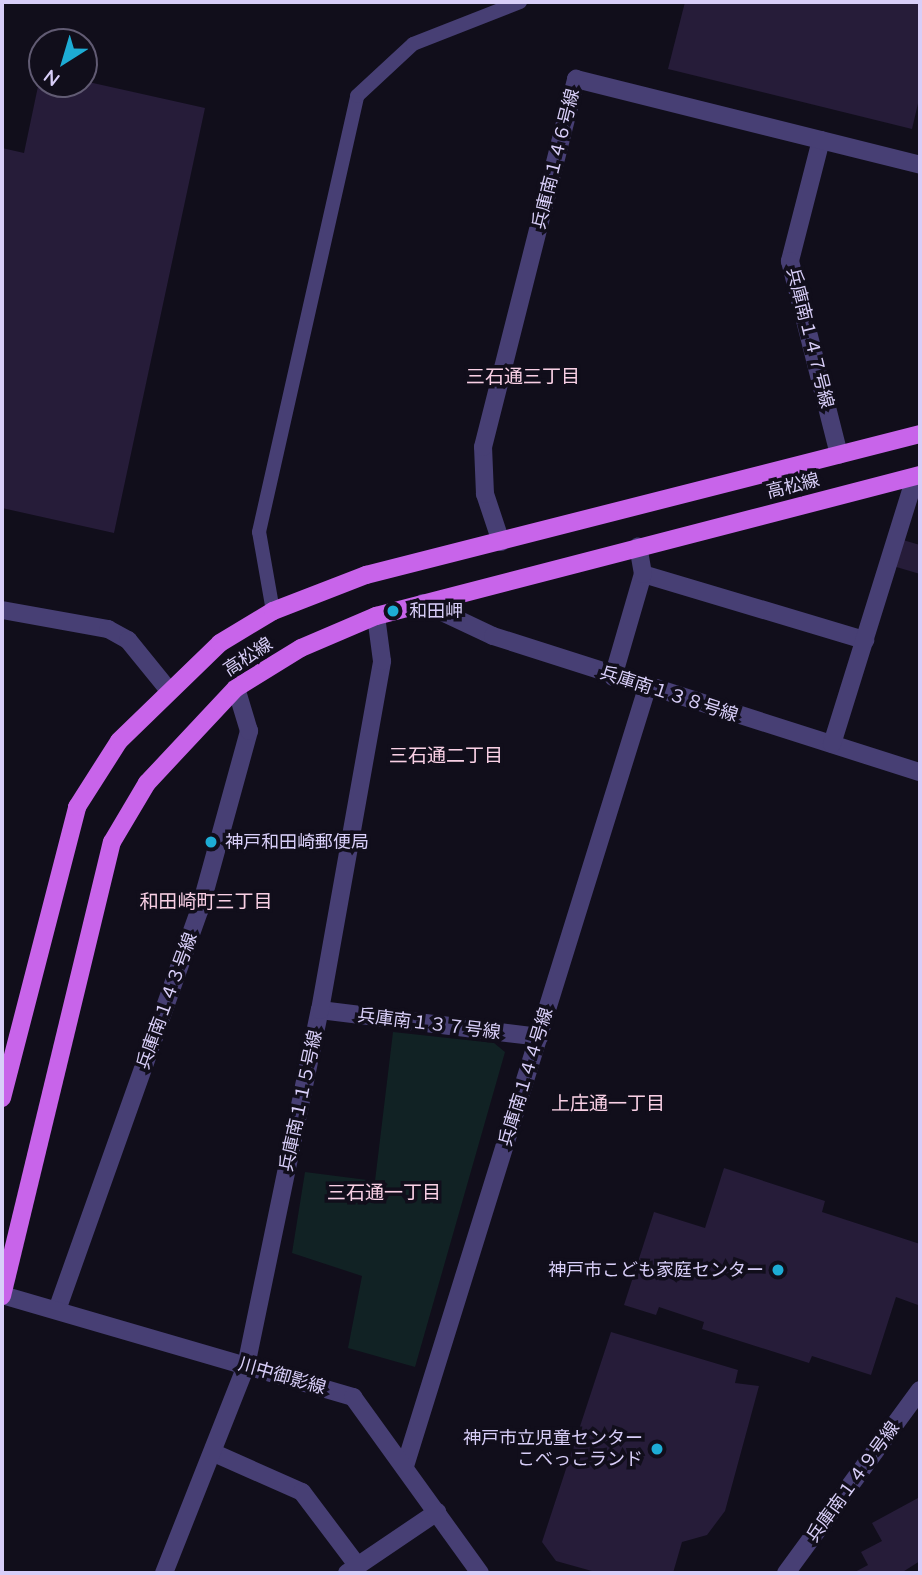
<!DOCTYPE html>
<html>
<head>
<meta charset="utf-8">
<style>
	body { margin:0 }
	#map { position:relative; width:922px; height:1575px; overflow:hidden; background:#110e1b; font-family:Quicksand,"Noto Sans JP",sans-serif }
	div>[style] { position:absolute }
	.green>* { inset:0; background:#112224 }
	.building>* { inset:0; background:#261c39 }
	.service>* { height:14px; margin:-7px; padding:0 7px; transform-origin:7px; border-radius:7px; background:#473f74 }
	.minor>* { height:18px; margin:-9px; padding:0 9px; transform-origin:9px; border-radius:9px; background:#473f74 }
	.tertiary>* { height:18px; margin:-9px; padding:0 9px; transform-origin:9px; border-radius:9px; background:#473f74 }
	.primary>* { height:18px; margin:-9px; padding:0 9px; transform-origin:9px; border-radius:9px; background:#c864ea }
	.dots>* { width:19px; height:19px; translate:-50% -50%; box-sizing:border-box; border:4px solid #110e1b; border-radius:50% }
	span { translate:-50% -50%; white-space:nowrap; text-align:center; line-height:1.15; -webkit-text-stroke:7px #110e1b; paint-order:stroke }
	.street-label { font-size:18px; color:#d8cef8 }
	.poi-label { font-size:18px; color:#d8cef8 }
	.left { translate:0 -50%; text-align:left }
	.right { translate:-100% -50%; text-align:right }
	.neighbourhood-label { font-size:19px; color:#f9d0e5 }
	.frame { position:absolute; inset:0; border:4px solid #d8cef8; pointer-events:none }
	.north { position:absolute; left:28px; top:28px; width:70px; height:70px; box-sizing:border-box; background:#110e1b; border:2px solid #615b73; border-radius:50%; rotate:217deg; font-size:19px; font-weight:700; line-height:28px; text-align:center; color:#d8cef8 }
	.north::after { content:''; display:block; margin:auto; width:24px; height:32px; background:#1dacd5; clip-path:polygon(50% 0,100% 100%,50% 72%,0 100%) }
</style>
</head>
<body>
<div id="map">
	<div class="green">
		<div style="clip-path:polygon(393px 1032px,494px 1043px,505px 1052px,415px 1367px,348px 1348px,362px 1276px,292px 1253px,305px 1172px,375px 1181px)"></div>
	</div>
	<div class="building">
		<div style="clip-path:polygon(685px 2px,920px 2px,920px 95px,912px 129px,668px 69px)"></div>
		<div style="clip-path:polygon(41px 72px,42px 84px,84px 81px,205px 108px,114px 533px,2px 508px,2px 148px,24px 153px)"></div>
		<div style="clip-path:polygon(903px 540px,920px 545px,920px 574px,893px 566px)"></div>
		<div style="clip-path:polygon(724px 1168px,825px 1201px,822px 1212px,920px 1244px,918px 1305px,896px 1297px,871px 1375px,812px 1356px,809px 1363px,702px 1329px,704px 1322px,659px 1307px,656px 1315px,624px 1305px,654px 1212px,705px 1228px)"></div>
		<div style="clip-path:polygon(611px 1332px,738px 1370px,735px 1383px,759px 1386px,725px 1511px,707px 1535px,682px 1542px,673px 1573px,599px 1573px,556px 1561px,542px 1542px)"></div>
		<div style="clip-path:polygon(918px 1498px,920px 1561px,901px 1573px,853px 1573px,868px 1565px,861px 1552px,882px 1541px,872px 1523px)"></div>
	</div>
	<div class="service">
		<div style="left:273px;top:611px;width:80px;rotate:-100deg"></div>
		<div style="left:259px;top:532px;width:447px;rotate:-77.3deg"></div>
		<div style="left:357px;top:96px;width:76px;rotate:-42.9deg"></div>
		<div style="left:413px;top:44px;width:115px;rotate:-21.4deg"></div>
	</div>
	<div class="minor">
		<div style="left:821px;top:140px;width:125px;rotate:104.4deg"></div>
		<div style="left:790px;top:261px;width:200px;rotate:75.8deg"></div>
		<div style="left:501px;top:542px;width:51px;rotate:-108.4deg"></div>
		<div style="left:485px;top:494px;width:47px;rotate:-92.4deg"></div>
		<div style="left:483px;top:447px;width:380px;rotate:-75.8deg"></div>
		<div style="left:576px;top:79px;width:355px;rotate:14deg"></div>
		<div style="left:643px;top:574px;width:232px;rotate:16.6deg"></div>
		<div style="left:423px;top:603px;width:77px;rotate:25.2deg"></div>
		<div style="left:493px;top:636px;width:448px;rotate:17.7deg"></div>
		<div style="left:2px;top:610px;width:108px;rotate:10.2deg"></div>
		<div style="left:108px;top:629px;width:23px;rotate:29deg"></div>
		<div style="left:128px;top:640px;width:62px;rotate:50.9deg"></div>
		<div style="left:613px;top:677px;width:107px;rotate:-73.8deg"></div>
		<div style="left:643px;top:574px;width:28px;rotate:-100deg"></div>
		<div style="left:832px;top:744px;width:280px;rotate:-72.7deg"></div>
		<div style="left:320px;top:1010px;width:221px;rotate:7deg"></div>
		<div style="left:57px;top:1310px;width:426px;rotate:-70.4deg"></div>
		<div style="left:200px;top:909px;width:185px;rotate:-74.6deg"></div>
		<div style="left:249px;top:731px;width:45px;rotate:-106.8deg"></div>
		<div style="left:214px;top:1453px;width:96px;rotate:23.9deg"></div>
		<div style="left:302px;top:1492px;width:91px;rotate:53deg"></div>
		<div style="left:405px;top:1466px;width:815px;rotate:-72.72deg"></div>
		<div style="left:164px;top:1573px;width:223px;rotate:-68.4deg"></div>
		<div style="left:246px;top:1366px;width:364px;rotate:-78.3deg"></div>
		<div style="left:320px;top:1010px;width:354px;rotate:-79.9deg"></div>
		<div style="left:382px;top:661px;width:45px;rotate:-97.6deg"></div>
		<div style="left:347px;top:1573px;width:109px;rotate:-34.1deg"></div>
		<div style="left:786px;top:1573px;width:227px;rotate:-53.8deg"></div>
	</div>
	<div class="tertiary">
		<div style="left:2px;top:1295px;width:366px;rotate:16.2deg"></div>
		<div style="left:353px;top:1397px;width:217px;rotate:54.2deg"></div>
	</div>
	<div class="primary">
		<div style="left:2px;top:1098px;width:301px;rotate:-75.5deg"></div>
		<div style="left:77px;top:807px;width:78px;rotate:-57.5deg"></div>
		<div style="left:119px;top:741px;width:141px;rotate:-44.1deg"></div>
		<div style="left:220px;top:643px;width:62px;rotate:-31.1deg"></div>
		<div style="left:273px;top:611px;width:100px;rotate:-21.2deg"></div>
		<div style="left:366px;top:575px;width:572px;rotate:-14.28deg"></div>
		<div style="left:2px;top:1296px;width:467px;rotate:-76.4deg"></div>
		<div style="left:112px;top:842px;width:69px;rotate:-59.3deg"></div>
		<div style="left:147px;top:783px;width:130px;rotate:-46.9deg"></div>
		<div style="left:236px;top:688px;width:76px;rotate:-31.6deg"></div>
		<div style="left:301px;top:648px;width:82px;rotate:-23.1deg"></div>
		<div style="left:376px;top:616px;width:562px;rotate:-14.53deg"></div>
	</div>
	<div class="dots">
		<div style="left:393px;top:611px;background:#1dacd5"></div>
		<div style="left:211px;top:842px;background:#1dacd5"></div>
		<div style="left:778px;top:1270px;background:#1dacd5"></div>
		<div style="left:657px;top:1449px;background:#1dacd5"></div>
	</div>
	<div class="street-label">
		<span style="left:556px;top:159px;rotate:-76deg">兵庫南１４６号線</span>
		<span style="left:810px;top:338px;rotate:76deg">兵庫南１４７号線</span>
		<span style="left:793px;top:486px;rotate:-14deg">高松線</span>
		<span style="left:248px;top:657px;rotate:-33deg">高松線</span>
		<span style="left:669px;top:694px;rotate:18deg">兵庫南１３８号線</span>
		<span style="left:167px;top:1001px;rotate:-70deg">兵庫南１４３号線</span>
		<span style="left:429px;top:1024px;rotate:7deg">兵庫南１３７号線</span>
		<span style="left:526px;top:1077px;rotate:-73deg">兵庫南１４４号線</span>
		<span style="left:301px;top:1101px;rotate:-78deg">兵庫南１１５号線</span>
		<span style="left:282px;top:1376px;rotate:16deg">川中御影線</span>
		<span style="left:853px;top:1482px;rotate:-54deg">兵庫南１４９号線</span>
	</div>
	<div class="poi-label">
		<span class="left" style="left:409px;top:611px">和田岬</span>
		<span class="left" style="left:225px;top:842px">神戸和田崎郵便局</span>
		<span class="right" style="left:764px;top:1270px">神戸市こども家庭センター</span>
		<span class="right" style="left:643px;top:1449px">神戸市立児童センター<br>こべっこランド</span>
	</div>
	<div class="neighbourhood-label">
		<span style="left:523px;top:377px">三石通三丁目</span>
		<span style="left:446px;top:756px">三石通二丁目</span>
		<span style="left:206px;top:902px">和田崎町三丁目</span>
		<span style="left:608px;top:1104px">上庄通一丁目</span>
		<span style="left:384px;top:1193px">三石通一丁目</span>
	</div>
	<div class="frame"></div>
	<div class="north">N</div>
</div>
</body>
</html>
